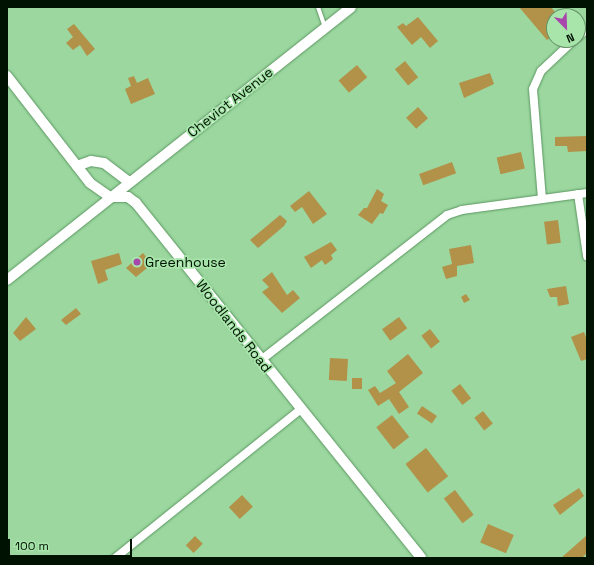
<!DOCTYPE html>
<html>
<head>
<meta charset="utf-8">
<style>
	body { margin:0 }
	#map { position:relative; width:594px; height:565px; overflow:hidden; background:#9bd79f; font-family:"Space Grotesk",sans-serif }
	div>[style] { position:absolute }
	.building>* { inset:0; background:#b29249; transform-origin:0 0 }
	.roads { filter:drop-shadow(0 0 1px #5c9661) drop-shadow(0 0 1px #5c9661) }
	.service>* { height:4px; margin:-2px; padding:0 2px; transform-origin:2px; border-radius:2px; background:#fff }
	.minor>* { height:8px; margin:-4px; padding:0 4px; transform-origin:4px; border-radius:4px; background:#fff }
	.tertiary>* { height:10px; margin:-5px; padding:0 5px; transform-origin:5px; border-radius:5px; background:#fff }
	.dots>* { width:11px; height:11px; translate:-50% -50%; box-sizing:border-box; border:2px solid #a8e5ab; border-radius:50% }
	span { translate:-50% -50%; white-space:nowrap; text-align:center; line-height:1.15; -webkit-text-stroke:3.5px #a8e5ab; paint-order:stroke }
	.street-label { font-size:14px; color:#001302 }
	.poi-label { font-size:14px; color:#001302 }
	.left { translate:0 -50%; text-align:left }
	.frame { position:absolute; inset:0; border:8px solid #001302; pointer-events:none }
	.north { position:absolute; left:546px; top:8px; width:40px; height:40px; box-sizing:border-box; background:#a8e5ab; border:1px solid #659167; border-radius:50%; rotate:157deg; font-size:11px; font-weight:700; line-height:16px; text-align:center; color:#001302 }
	.north::after { content:''; display:block; margin:auto; width:14px; height:18px; background:#a846ac; clip-path:polygon(50% 0,100% 100%,50% 72%,0 100%) }
	.scale { position:absolute; left:8px; top:539px; width:124px; height:18px; box-sizing:border-box; border:2px solid #001302; border-top:0; padding-left:5px; font-size:12px; line-height:14px; white-space:nowrap; color:#001302; -webkit-text-stroke:3px #a8e5ab; paint-order:stroke }
</style>
</head>
<body>
<div id="map">
	<div class="building">
		<div style="clip-path:polygon(519px 7px,551px 7px,558px 16px,554px 16px,554px 35px,547px 40px)"></div>
		<div style="clip-path:polygon(418px 17px,438px 41px,430px 48px,421px 37px,412px 45px,397px 27px,403px 23px,406px 26px)"></div>
		<div style="clip-path:polygon(74px 24px,95px 49px,87px 56px,80px 45px,73px 50px,66px 43px,73px 37px,67px 29px)"></div>
		<div style="left:405px;top:61px;width:21px;height:13px;rotate:51deg"></div>
		<div style="left:357px;top:65px;width:16px;height:24px;rotate:50deg"></div>
		<div style="clip-path:polygon(490px 73px,494px 84px,464px 98px,459px 83px)"></div>
		<div style="clip-path:polygon(134px 76px,137px 83px,148px 78px,155px 94px,131px 104px,125px 89px,131px 86px,128px 78px)"></div>
		<div style="left:418px;top:107px;width:15px;height:16px;rotate:48deg"></div>
		<div style="clip-path:polygon(587px 136px,587px 151px,568px 152px,567px 146px,555px 146px,555px 137px)"></div>
		<div style="left:521px;top:152px;width:17px;height:25px;rotate:77deg"></div>
		<div style="left:452px;top:162px;width:12px;height:35px;rotate:70deg"></div>
		<div style="clip-path:polygon(377px 189px,384px 194px,381px 201px,388px 205px,383px 214px,380px 213px,372px 224px,358px 215px,364px 208px,367px 208px)"></div>
		<div style="clip-path:polygon(309px 191px,327px 214px,313px 224px,302px 207px,295px 212px,290px 206px)"></div>
		<div style="clip-path:polygon(280px 215px,287px 221px,284px 226px,258px 248px,250px 240px)"></div>
		<div style="left:558px;top:220px;width:23px;height:14px;rotate:83deg"></div>
		<div style="clip-path:polygon(331px 242px,337px 250px,331px 255px,333px 259px,325px 265px,322px 260px,311px 268px,304px 257px)"></div>
		<div style="clip-path:polygon(471px 245px,474px 263px,457px 266px,457px 276px,446px 279px,442px 267px,452px 264px,449px 249px)"></div>
		<div style="clip-path:polygon(119px 253px,122px 264px,105px 270px,108px 280px,98px 284px,91px 261px)"></div>
		<div style="clip-path:polygon(143px 253px,152px 264px,136px 277px,126px 268px)"></div>
		<div style="clip-path:polygon(272px 272px,287px 295px,293px 290px,300px 298px,282px 313px,262px 292px,269px 287px,262px 280px)"></div>
		<div style="clip-path:polygon(566px 286px,569px 304px,558px 306px,557px 297px,550px 297px,547px 289px)"></div>
		<div style="clip-path:polygon(466px 294px,470px 300px,464px 303px,461px 297px)"></div>
		<div style="clip-path:polygon(76px 308px,81px 314px,66px 325px,61px 320px)"></div>
		<div style="clip-path:polygon(26px 317px,36px 329px,20px 341px,13px 333px)"></div>
		<div style="left:399px;top:317px;width:14px;height:21px;rotate:54deg"></div>
		<div style="left:430px;top:329px;width:16px;height:11px;rotate:52deg"></div>
		<div style="clip-path:polygon(584px 332px,587px 340px,587px 359px,581px 361px,571px 337px)"></div>
		<div style="clip-path:polygon(408px 354px,423px 373px,399px 392px,409px 407px,399px 414px,389px 399px,378px 406px,368px 390px,375px 386px,380px 393px,396px 383px,387px 371px)"></div>
		<div style="left:330px;top:358px;width:18px;height:22px;rotate:3deg"></div>
		<div style="left:352px;top:378px;width:10px;height:11px"></div>
		<div style="left:460px;top:384px;width:18px;height:11px;rotate:52deg"></div>
		<div style="left:422px;top:406px;width:18px;height:9px;rotate:34deg"></div>
		<div style="left:483px;top:411px;width:16px;height:11px;rotate:52deg"></div>
		<div style="left:392px;top:415px;width:28px;height:20px;rotate:52deg"></div>
		<div style="left:426px;top:448px;width:36px;height:26px;rotate:52deg"></div>
		<div style="clip-path:polygon(579px 488px,584px 496px,560px 515px,553px 505px)"></div>
		<div style="left:455px;top:490px;width:31px;height:14px;rotate:53deg"></div>
		<div style="left:242px;top:495px;width:16px;height:18px;rotate:47deg"></div>
		<div style="left:488px;top:524px;width:28px;height:20px;rotate:23deg"></div>
		<div style="clip-path:polygon(587px 535px,587px 553px,582px 558px,561px 558px)"></div>
		<div style="left:195px;top:536px;width:11px;height:13px;rotate:45deg"></div>
	</div>
	<div class="roads">
		<div class="service">
			<div style="left:318px;top:7px;width:21px;rotate:71deg"></div>
		</div>
		<div class="minor">
			<div style="left:578px;top:37px;width:12px;rotate:-42deg"></div>
			<div style="left:578px;top:194px;width:63px;rotate:81.7deg"></div>
			<div style="left:542px;top:199px;width:110px;rotate:-94.7deg"></div>
			<div style="left:533px;top:89px;width:20px;rotate:-66deg"></div>
			<div style="left:541px;top:71px;width:45px;rotate:-43.2deg"></div>
			<div style="left:261px;top:360px;width:236px;rotate:-37.9deg"></div>
			<div style="left:447px;top:215px;width:16px;rotate:-18deg"></div>
			<div style="left:462px;top:210px;width:126px;rotate:-7.7deg"></div>
			<div style="left:115px;top:558px;width:237px;rotate:-38.7deg"></div>
		</div>
		<div class="tertiary">
			<div style="left:7px;top:76px;width:135px;rotate:52.2deg"></div>
			<div style="left:90px;top:183px;width:24px;rotate:35deg"></div>
			<div style="left:110px;top:197px;width:18px"></div>
			<div style="left:128px;top:197px;width:10px;rotate:37deg"></div>
			<div style="left:136px;top:203px;width:455px;rotate:51.2deg"></div>
			<div style="left:77px;top:166px;width:15px;rotate:-20deg"></div>
			<div style="left:91px;top:161px;width:13px;rotate:9deg"></div>
			<div style="left:104px;top:163px;width:31px;rotate:37deg"></div>
			<div style="left:7px;top:280px;width:439px;rotate:-38.4deg"></div>
		</div>
	</div>
	<div class="dots">
		<div style="left:137px;top:262px;background:#a846ac"></div>
	</div>
	<div class="street-label">
		<span style="left:230px;top:102px;rotate:-38deg">Cheviot Avenue</span>
		<span style="left:234px;top:326px;rotate:52deg">Woodlands Road</span>
	</div>
	<div class="poi-label">
		<span class="left" style="left:145px;top:262px">Greenhouse</span>
	</div>
	<div class="frame"></div>
	<div class="north">N</div>
	<div class="scale">100 m</div>
</div>
</body>
</html>
